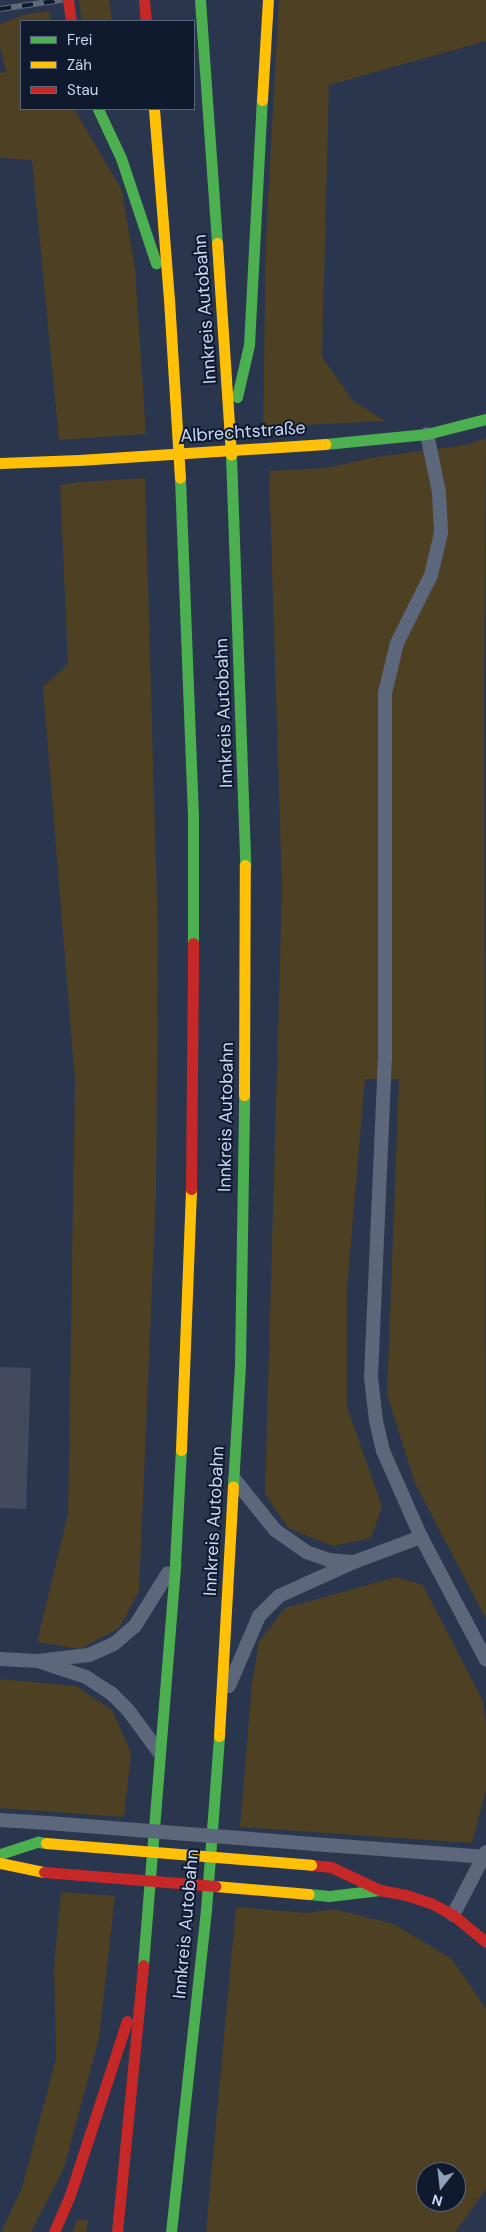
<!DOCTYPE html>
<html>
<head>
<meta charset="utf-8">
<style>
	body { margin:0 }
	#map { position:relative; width:486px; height:2232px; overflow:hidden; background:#29364e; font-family:"DM Sans",sans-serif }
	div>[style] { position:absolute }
	.green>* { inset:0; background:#4e4023 }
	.building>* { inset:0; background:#444a5e; transform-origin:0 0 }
	.lane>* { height:14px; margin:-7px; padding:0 7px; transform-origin:7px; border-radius:7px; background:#5c677c }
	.fast>* { height:11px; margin:-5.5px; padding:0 5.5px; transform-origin:5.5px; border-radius:5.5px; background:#4caf50 }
	.slow>* { height:11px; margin:-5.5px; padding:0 5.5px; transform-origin:5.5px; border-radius:5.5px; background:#ffc107 }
	.jam>* { height:11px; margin:-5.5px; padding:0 5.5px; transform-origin:5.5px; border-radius:5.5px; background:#c62828 }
	.rail>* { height:5.5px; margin-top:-2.75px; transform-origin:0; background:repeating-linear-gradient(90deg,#101a2e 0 11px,#626c7f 0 22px); box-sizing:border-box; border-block:1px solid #626c7f }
	.lane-bridge>* { height:14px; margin:-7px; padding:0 7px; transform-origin:7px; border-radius:7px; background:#5c677c }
	.slow-bridge>* { height:11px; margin:-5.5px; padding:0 5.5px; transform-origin:5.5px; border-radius:5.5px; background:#ffc107 }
	.jam-bridge>* { height:11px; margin:-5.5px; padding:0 5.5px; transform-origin:5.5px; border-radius:5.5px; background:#c62828 }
	span { translate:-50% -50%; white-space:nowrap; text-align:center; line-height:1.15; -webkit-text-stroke:4px #101a2e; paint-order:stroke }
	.street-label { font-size:18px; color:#c8d8f4 }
	.legend { position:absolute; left:20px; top:20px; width:175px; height:90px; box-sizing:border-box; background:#101a2e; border:1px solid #5a667d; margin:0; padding:6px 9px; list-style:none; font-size:15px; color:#c8d8f4 }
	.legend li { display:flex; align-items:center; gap:10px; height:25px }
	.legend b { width:25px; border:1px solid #5a667d }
	.north { position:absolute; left:416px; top:2162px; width:50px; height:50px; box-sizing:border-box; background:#101a2e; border:1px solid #5a667d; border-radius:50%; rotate:196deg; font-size:14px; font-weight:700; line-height:20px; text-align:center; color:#c8d8f4 }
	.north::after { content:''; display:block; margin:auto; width:18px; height:22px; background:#909fba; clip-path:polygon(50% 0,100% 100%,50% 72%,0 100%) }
</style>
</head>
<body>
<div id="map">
	<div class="green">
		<div style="clip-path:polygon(79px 0,109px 0,112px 21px,82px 21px)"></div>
		<div style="clip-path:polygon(279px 0,486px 0,486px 41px,329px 85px,322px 357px,353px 401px,385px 421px,263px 427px,266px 237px)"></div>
		<div style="clip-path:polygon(49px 11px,51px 21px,21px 21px,21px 109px,74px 109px,122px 190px,135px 268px,146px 434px,59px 440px,32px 160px,0 158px,0 73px,6px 72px,0 47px,0 24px,27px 14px)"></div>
		<div style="clip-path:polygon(486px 438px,484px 688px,486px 1619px,415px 1483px,387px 1394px,399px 1079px,365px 1079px,347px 1288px,347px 1407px,382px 1506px,371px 1538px,333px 1546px,288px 1528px,265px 1494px,282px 889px,269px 471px,326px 468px,376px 457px,466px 445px)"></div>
		<div style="clip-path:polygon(145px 478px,158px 936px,156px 1195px,139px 1591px,119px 1628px,80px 1649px,37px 1642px,68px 1514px,75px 1081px,43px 687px,68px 664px,60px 485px,80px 482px)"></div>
		<div style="clip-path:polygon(396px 1577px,423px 1585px,483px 1701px,486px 1726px,486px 1790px,472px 1843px,240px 1827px,252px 1683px,259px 1642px,285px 1608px)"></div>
		<div style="clip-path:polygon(0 1679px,76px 1686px,112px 1710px,131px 1753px,124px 1817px,0 1808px)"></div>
		<div style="clip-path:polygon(61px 1892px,115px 1896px,99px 2038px,64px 2168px,31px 2232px,1px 2232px,22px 2188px,56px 2058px,54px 1967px)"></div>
		<div style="clip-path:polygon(evenodd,236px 1907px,308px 1913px,333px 1909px,394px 1924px,452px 1959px,486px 2009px,486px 2189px,455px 2232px,206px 2232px,236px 1907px,426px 2172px,456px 2172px,456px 2202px,426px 2202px,426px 2172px)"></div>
		<div style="clip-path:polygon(78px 2219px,88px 2220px,86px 2232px,72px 2232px)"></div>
	</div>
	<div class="building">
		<div style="left:0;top:1367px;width:31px;height:141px;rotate:2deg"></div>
	</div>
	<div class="lane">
		<div style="left:235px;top:1480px;width:64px;rotate:51.3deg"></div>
		<div style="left:275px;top:1530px;width:38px;rotate:35deg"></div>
		<div style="left:306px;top:1552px;width:24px;rotate:19deg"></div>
		<div style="left:329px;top:1560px;width:24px;rotate:5deg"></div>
		<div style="left:421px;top:1537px;width:94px;rotate:-113.8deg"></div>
		<div style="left:383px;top:1451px;width:31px;rotate:-103deg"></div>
		<div style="left:376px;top:1421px;width:44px;rotate:-96.5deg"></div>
		<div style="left:371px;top:1377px;width:322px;rotate:-87.5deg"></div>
		<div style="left:385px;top:1055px;width:362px;rotate:-90deg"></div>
		<div style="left:385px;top:693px;width:51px;rotate:-76.5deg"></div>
		<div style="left:397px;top:643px;width:76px;rotate:-63.4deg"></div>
		<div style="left:431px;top:575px;width:43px;rotate:-76.6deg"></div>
		<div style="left:441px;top:533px;width:41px;rotate:-92.8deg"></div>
		<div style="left:439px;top:492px;width:59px;rotate:-101.7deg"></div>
		<div style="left:0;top:1659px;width:38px;rotate:3deg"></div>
		<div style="left:38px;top:1661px;width:51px;rotate:-6.7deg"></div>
		<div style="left:89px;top:1655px;width:27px;rotate:-24deg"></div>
		<div style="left:114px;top:1644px;width:28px;rotate:-41deg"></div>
		<div style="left:135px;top:1626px;width:62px;rotate:-58.1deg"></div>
		<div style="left:41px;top:1662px;width:47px;rotate:18.4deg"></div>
		<div style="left:86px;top:1677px;width:30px;rotate:33deg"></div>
		<div style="left:111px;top:1693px;width:24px;rotate:45deg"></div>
		<div style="left:128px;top:1710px;width:52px;rotate:53.6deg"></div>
		<div style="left:229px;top:1686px;width:76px;rotate:-66.8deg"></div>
		<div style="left:259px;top:1616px;width:28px;rotate:-45deg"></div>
		<div style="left:279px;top:1596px;width:82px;rotate:-24.4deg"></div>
		<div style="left:354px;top:1562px;width:72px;rotate:-20.5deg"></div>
		<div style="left:421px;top:1537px;width:139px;rotate:62.1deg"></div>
		<div style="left:0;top:1820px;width:48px;rotate:3.6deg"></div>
		<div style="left:313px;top:1844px;width:171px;rotate:4.3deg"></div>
		<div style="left:453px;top:1915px;width:71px;rotate:-62.4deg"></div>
	</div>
	<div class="fast">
		<div style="left:200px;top:0;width:244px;rotate:86deg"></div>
		<div style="left:98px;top:109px;width:54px;rotate:64.9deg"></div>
		<div style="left:121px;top:158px;width:111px;rotate:71.6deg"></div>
		<div style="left:237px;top:397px;width:53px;rotate:-77deg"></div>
		<div style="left:249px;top:345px;width:245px;rotate:-87deg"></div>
		<div style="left:325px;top:444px;width:102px;rotate:-5.6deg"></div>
		<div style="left:427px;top:434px;width:61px;rotate:-14.3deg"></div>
		<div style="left:231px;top:455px;width:410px;rotate:88deg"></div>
		<div style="left:180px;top:478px;width:336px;rotate:87.8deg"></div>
		<div style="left:193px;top:814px;width:129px;rotate:90deg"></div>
		<div style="left:233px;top:1486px;width:122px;rotate:-86.7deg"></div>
		<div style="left:240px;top:1364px;width:269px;rotate:-89.1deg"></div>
		<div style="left:0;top:1854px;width:40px;rotate:-18deg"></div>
		<div style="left:38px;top:1842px;width:8px;rotate:7deg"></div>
		<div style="left:309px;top:1894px;width:20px;rotate:6deg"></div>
		<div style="left:329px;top:1896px;width:51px;rotate:-6.7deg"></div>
		<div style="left:143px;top:1965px;width:403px;rotate:-85.4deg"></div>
		<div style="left:175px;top:1563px;width:113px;rotate:-87deg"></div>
		<div style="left:171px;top:2232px;width:324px;rotate:-83.8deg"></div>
		<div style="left:206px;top:1910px;width:174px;rotate:-85.7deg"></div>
	</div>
	<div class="slow">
		<div style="left:262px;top:100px;width:100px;rotate:-86.6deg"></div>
		<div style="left:154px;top:109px;width:191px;rotate:85.5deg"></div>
		<div style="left:169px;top:299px;width:179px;rotate:86.5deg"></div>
		<div style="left:217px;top:243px;width:212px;rotate:86.2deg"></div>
		<div style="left:0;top:463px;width:79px;rotate:-2.2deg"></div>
		<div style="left:244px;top:1095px;width:230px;rotate:-89.8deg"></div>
		<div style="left:181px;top:1450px;width:261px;rotate:-87.8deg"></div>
		<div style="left:219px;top:1736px;width:250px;rotate:-86.8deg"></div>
		<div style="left:0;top:1863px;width:45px;rotate:11.6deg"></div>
	</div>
	<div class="jam">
		<div style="left:68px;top:0;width:21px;rotate:82deg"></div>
		<div style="left:144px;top:0;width:21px;rotate:85deg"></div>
		<div style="left:191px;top:1189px;width:246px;rotate:-89.5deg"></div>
		<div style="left:311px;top:1865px;width:20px;rotate:6deg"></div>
		<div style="left:331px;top:1867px;width:54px;rotate:25.1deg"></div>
		<div style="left:380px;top:1890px;width:26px;rotate:11deg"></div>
		<div style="left:406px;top:1895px;width:28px;rotate:18deg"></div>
		<div style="left:433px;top:1904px;width:23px;rotate:29deg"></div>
		<div style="left:453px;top:1915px;width:43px;rotate:39.3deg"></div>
		<div style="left:54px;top:2232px;width:40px;rotate:-66.6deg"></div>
		<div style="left:70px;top:2195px;width:183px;rotate:-71.9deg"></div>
		<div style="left:117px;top:2232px;width:268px;rotate:-84.4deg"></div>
	</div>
	<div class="rail">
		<div style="left:0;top:9px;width:63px;rotate:-8.3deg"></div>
	</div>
	<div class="lane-bridge">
		<div style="left:48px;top:1823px;width:266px;rotate:4.5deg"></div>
	</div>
	<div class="slow-bridge">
		<div style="left:79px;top:460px;width:247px;rotate:-3.7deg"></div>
		<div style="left:46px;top:1843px;width:266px;rotate:4.7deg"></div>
		<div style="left:215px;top:1886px;width:94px;rotate:4.9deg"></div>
	</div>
	<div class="jam-bridge">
		<div style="left:44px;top:1872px;width:172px;rotate:4.7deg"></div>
	</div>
	<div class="street-label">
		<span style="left:205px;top:309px;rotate:-94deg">Innkreis Autobahn</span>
		<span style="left:243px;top:432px;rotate:-4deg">Albrechtstraße</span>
		<span style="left:224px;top:713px;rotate:-92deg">Innkreis Autobahn</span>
		<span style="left:226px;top:1117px;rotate:-89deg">Innkreis Autobahn</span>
		<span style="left:214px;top:1521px;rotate:-87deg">Innkreis Autobahn</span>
		<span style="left:186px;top:1924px;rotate:-85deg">Innkreis Autobahn</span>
	</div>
	<ul class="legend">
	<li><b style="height:6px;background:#4caf50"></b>Frei</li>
	<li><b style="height:6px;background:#ffc107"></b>Zäh</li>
	<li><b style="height:6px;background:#c62828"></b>Stau</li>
	</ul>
	<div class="north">N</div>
</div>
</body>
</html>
